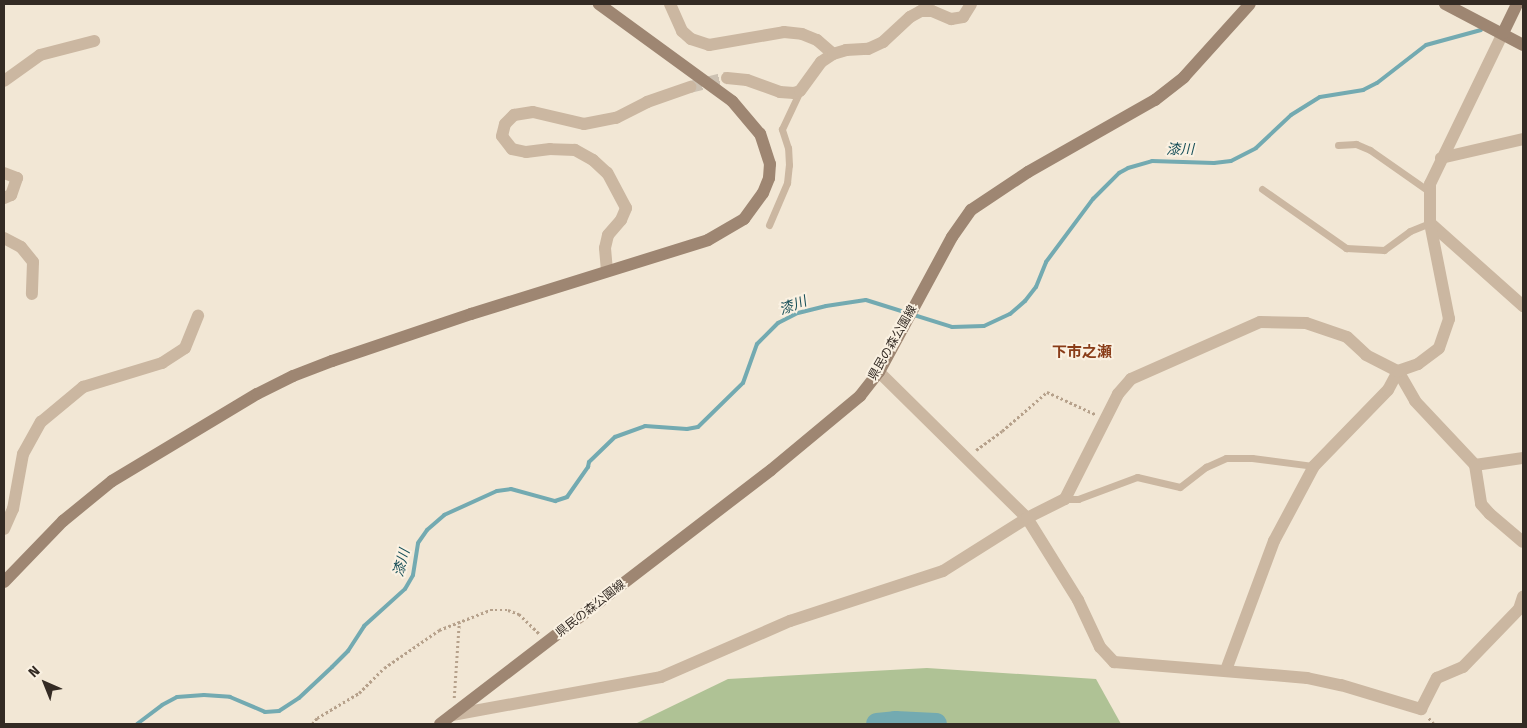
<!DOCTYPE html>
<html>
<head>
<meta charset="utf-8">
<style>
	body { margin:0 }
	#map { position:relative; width:1527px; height:728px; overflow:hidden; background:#f2e7d5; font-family:"Fira Sans","Noto Sans JP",sans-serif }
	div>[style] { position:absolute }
	.green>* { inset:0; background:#afc295 }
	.stream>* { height:4px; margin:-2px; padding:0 2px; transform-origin:2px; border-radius:2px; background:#73aab1 }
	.river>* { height:22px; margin:-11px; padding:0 11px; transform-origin:11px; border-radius:11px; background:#73aab1 }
	.street-tunnel>* { height:12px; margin-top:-6px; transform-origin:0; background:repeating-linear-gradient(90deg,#ccc1b2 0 12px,transparent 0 18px) }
	.path>* { height:2.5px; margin-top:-1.25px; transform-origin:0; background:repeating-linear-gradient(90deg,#b6a18b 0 2.5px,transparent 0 5px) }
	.lane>* { height:7px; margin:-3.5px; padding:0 3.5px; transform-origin:3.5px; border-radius:3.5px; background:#cbb7a1 }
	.street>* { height:12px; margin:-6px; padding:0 6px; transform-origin:6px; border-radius:6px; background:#cbb7a1 }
	.secondary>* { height:12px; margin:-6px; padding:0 6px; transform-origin:6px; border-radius:6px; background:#9e8672 }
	span { translate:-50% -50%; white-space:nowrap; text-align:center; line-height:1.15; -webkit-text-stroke:4px #faf1e2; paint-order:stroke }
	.street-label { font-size:12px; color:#342b24 }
	.water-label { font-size:14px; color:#174f58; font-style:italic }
	.quarter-label { font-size:15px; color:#893c18; font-weight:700 }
	.frame { position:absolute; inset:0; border:5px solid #342b24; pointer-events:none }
	.north { position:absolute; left:20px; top:658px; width:50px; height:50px; -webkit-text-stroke:4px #faf1e2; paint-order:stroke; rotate:316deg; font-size:14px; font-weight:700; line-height:20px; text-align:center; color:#342b24 }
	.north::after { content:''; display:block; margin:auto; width:18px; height:22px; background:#342b24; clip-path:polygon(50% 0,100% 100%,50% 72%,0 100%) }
</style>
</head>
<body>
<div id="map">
	<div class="green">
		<div style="clip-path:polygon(927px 668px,1096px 679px,1121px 724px,635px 724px,728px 679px)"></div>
	</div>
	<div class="stream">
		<div style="left:137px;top:724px;width:31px;rotate:-37deg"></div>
		<div style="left:162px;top:705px;width:17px;rotate:-28deg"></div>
		<div style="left:177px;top:697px;width:27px;rotate:-4deg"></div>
		<div style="left:204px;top:695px;width:26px;rotate:4deg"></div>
		<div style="left:230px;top:697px;width:38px;rotate:23deg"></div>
		<div style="left:265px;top:712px;width:14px;rotate:-4deg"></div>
		<div style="left:279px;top:711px;width:24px;rotate:-33deg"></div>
		<div style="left:299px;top:698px;width:45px;rotate:-43.2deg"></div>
		<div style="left:332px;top:667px;width:23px;rotate:-45deg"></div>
		<div style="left:348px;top:651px;width:30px;rotate:-57deg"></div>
		<div style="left:364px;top:626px;width:55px;rotate:-42.1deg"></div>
		<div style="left:405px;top:589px;width:16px;rotate:-60deg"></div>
		<div style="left:413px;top:575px;width:32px;rotate:-81deg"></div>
		<div style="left:418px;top:543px;width:16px;rotate:-55deg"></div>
		<div style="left:427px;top:530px;width:23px;rotate:-41deg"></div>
		<div style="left:444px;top:515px;width:58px;rotate:-24.4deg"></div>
		<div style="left:497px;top:491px;width:14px;rotate:-8deg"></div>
		<div style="left:511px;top:489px;width:46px;rotate:15.3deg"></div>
		<div style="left:555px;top:501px;width:13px;rotate:-18deg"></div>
		<div style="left:567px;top:497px;width:37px;rotate:-55deg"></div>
		<div style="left:588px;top:467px;width:5px;rotate:-79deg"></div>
		<div style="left:589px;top:462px;width:36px;rotate:-44deg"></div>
		<div style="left:615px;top:437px;width:32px;rotate:-20deg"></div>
		<div style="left:645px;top:426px;width:42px;rotate:4.1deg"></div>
		<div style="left:687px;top:429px;width:11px;rotate:-10deg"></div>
		<div style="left:698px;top:427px;width:63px;rotate:-44.4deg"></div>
		<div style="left:743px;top:383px;width:41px;rotate:-70.3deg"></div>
		<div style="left:757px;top:344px;width:30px;rotate:-45deg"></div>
		<div style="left:778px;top:323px;width:22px;rotate:-27deg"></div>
		<div style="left:798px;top:313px;width:29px;rotate:-14deg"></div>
		<div style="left:826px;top:306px;width:40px;rotate:-8.5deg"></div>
		<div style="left:866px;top:300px;width:90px;rotate:17.4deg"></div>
		<div style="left:952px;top:327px;width:32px;rotate:-2deg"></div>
		<div style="left:984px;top:326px;width:29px;rotate:-25deg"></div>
		<div style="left:1010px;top:314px;width:20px;rotate:-41deg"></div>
		<div style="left:1025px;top:301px;width:18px;rotate:-52deg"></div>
		<div style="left:1036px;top:287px;width:27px;rotate:-68deg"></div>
		<div style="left:1046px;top:262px;width:79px;rotate:-53.3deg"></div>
		<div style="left:1093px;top:199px;width:37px;rotate:-45deg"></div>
		<div style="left:1119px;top:173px;width:10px;rotate:-29deg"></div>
		<div style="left:1128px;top:168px;width:25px;rotate:-16deg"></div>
		<div style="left:1152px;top:161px;width:62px;rotate:1.8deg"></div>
		<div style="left:1214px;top:163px;width:17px;rotate:-7deg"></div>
		<div style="left:1231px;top:161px;width:28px;rotate:-27deg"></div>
		<div style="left:1256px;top:148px;width:48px;rotate:-43.3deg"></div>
		<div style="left:1291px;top:115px;width:34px;rotate:-32deg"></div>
		<div style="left:1320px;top:97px;width:44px;rotate:-9.2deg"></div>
		<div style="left:1363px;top:90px;width:16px;rotate:-27deg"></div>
		<div style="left:1377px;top:83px;width:62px;rotate:-37.8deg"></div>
		<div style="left:1426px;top:45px;width:57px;rotate:-15.3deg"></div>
	</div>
	<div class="river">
		<div style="left:877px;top:724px;width:18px;rotate:-6deg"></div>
		<div style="left:895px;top:722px;width:41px;rotate:2.8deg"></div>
	</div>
	<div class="street-tunnel">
		<div style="left:690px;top:87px;width:38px;rotate:-14deg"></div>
	</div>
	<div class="path">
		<div style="left:976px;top:450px;width:32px;rotate:-36deg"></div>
		<div style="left:1002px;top:431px;width:60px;rotate:-40.9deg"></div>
		<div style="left:1047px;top:392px;width:53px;rotate:24.6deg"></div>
		<div style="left:454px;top:698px;width:76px;rotate:-86.2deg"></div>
		<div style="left:1429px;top:718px;width:8px;rotate:50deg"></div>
		<div style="left:312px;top:724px;width:8px;rotate:-50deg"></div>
		<div style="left:317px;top:718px;width:49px;rotate:-30.8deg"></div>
		<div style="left:359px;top:693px;width:35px;rotate:-45deg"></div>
		<div style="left:384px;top:668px;width:67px;rotate:-34.6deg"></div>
		<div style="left:439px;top:630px;width:55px;rotate:-21.4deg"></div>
		<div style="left:490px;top:610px;width:18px"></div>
		<div style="left:508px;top:610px;width:12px;rotate:20deg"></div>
		<div style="left:519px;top:614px;width:28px;rotate:44deg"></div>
	</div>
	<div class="lane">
		<div style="left:1338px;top:145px;width:18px;rotate:-3deg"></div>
		<div style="left:1356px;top:144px;width:15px;rotate:23deg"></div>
		<div style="left:1370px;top:150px;width:73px;rotate:35deg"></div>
		<div style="left:1262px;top:189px;width:103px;rotate:35.1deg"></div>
		<div style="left:1346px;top:248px;width:38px;rotate:3deg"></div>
		<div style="left:1384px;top:250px;width:32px;rotate:-36deg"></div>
		<div style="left:1410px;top:231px;width:22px;rotate:-22deg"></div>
		<div style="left:769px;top:225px;width:46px;rotate:-66.8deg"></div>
		<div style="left:787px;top:183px;width:18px;rotate:-84deg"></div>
		<div style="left:789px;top:165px;width:17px;rotate:-93deg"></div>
		<div style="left:788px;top:148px;width:20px;rotate:-108deg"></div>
		<div style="left:782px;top:129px;width:42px;rotate:-64.7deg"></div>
		<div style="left:1065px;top:499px;width:13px"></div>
		<div style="left:1078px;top:499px;width:63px;rotate:-20.4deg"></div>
		<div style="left:1137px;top:477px;width:44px;rotate:13.1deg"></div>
		<div style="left:1180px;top:487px;width:33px;rotate:-38deg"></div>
		<div style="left:1206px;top:467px;width:22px;rotate:-24deg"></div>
		<div style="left:1226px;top:458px;width:26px"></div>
		<div style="left:1252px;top:458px;width:63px;rotate:7.4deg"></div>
	</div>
	<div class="street">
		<div style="left:670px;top:4px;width:30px;rotate:66deg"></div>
		<div style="left:682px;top:31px;width:12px;rotate:42deg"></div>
		<div style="left:691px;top:39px;width:19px;rotate:18deg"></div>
		<div style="left:709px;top:45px;width:76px;rotate:-9.8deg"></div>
		<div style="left:784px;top:32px;width:18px;rotate:6deg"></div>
		<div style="left:802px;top:34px;width:16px;rotate:22deg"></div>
		<div style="left:817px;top:40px;width:21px;rotate:41deg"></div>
		<div style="left:727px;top:78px;width:20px;rotate:6deg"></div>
		<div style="left:747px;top:80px;width:35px;rotate:20deg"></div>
		<div style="left:780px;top:92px;width:14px;rotate:4deg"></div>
		<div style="left:794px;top:93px;width:6px;rotate:-18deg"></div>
		<div style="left:800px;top:91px;width:36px;rotate:-54deg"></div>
		<div style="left:821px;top:62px;width:14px;rotate:-34deg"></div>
		<div style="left:833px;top:54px;width:14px;rotate:-17deg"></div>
		<div style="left:846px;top:50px;width:22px;rotate:-3deg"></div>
		<div style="left:868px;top:49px;width:17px;rotate:-25deg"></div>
		<div style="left:883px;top:42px;width:37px;rotate:-43deg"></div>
		<div style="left:910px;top:17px;width:13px;rotate:-29deg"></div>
		<div style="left:921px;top:11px;width:11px"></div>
		<div style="left:932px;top:11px;width:21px;rotate:23deg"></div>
		<div style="left:951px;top:19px;width:12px;rotate:-9deg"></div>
		<div style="left:963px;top:17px;width:15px;rotate:-58deg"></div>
		<div style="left:4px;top:81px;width:44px;rotate:-35.8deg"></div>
		<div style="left:40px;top:55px;width:56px;rotate:-14.5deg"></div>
		<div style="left:1441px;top:158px;width:84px;rotate:-13deg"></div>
		<div style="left:4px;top:173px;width:14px;rotate:21deg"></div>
		<div style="left:17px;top:178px;width:18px;rotate:109deg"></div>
		<div style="left:11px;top:195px;width:8px;rotate:157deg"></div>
		<div style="left:1430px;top:223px;width:125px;rotate:41.7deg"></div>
		<div style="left:4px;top:238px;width:19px;rotate:28deg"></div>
		<div style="left:21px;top:247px;width:19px;rotate:51deg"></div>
		<div style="left:33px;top:262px;width:32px;rotate:92deg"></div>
		<div style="left:607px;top:271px;width:23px;rotate:-95deg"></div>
		<div style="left:605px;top:248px;width:13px;rotate:-77deg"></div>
		<div style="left:608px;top:235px;width:20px;rotate:-49deg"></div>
		<div style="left:621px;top:220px;width:13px;rotate:-67deg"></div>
		<div style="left:626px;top:208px;width:40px;rotate:-118deg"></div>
		<div style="left:607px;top:173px;width:19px;rotate:-137deg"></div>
		<div style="left:593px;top:160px;width:21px;rotate:-151deg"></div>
		<div style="left:575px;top:150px;width:25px;rotate:-178deg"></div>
		<div style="left:550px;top:149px;width:24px;rotate:173deg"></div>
		<div style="left:526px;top:152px;width:14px;rotate:-168deg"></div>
		<div style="left:512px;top:149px;width:16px;rotate:-128deg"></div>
		<div style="left:502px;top:136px;width:12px;rotate:-76deg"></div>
		<div style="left:505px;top:124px;width:13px;rotate:-45deg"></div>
		<div style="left:514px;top:115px;width:19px;rotate:-9deg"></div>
		<div style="left:533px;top:112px;width:52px;rotate:13.2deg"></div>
		<div style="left:584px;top:124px;width:33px;rotate:-11deg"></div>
		<div style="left:616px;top:118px;width:35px;rotate:-27deg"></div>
		<div style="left:647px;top:102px;width:46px;rotate:-19.2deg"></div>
		<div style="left:879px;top:372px;width:208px;rotate:44.6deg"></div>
		<div style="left:1027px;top:518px;width:97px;rotate:58.1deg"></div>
		<div style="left:1078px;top:600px;width:52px;rotate:64.9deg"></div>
		<div style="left:1100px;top:647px;width:21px;rotate:47deg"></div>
		<div style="left:1114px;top:662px;width:194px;rotate:4.7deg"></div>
		<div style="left:1307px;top:678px;width:35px;rotate:12deg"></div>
		<div style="left:1341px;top:685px;width:84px;rotate:16.7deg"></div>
		<div style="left:1421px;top:709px;width:35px;rotate:-63deg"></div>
		<div style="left:1437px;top:678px;width:28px;rotate:-23deg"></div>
		<div style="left:1463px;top:667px;width:81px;rotate:-46deg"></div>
		<div style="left:1519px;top:609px;width:13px;rotate:-72deg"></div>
		<div style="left:1475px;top:465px;width:49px;rotate:-8.3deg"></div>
		<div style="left:4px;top:529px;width:22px;rotate:-66deg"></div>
		<div style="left:13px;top:509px;width:56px;rotate:-79.7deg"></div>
		<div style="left:23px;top:454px;width:37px;rotate:-61deg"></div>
		<div style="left:41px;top:422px;width:55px;rotate:-39.8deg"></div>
		<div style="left:83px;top:387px;width:83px;rotate:-16.9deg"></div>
		<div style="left:162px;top:363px;width:27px;rotate:-33deg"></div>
		<div style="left:185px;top:348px;width:35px;rotate:-68deg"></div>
		<div style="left:1226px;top:670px;width:138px;rotate:-69.6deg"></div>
		<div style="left:1274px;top:541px;width:85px;rotate:-61.9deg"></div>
		<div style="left:1314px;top:466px;width:106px;rotate:-45.8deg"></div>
		<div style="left:1388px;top:390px;width:21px;rotate:-62deg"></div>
		<div style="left:1398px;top:371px;width:34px;rotate:60deg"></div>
		<div style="left:1415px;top:401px;width:88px;rotate:46.8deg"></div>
		<div style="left:1475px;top:465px;width:39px;rotate:81deg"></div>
		<div style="left:1481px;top:504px;width:13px;rotate:48deg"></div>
		<div style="left:1490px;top:514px;width:43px;rotate:40.3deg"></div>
		<div style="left:452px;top:715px;width:212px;rotate:-10.3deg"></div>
		<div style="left:661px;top:677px;width:141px;rotate:-23.5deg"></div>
		<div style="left:790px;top:621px;width:161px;rotate:-18.1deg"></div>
		<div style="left:943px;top:571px;width:99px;rotate:-32.2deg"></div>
		<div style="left:1027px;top:518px;width:42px;rotate:-26.6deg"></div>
		<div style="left:1065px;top:499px;width:118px;rotate:-63.2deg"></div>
		<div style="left:1118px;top:394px;width:20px;rotate:-49deg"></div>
		<div style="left:1131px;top:379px;width:141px;rotate:-23.8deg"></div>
		<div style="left:1260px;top:322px;width:46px;rotate:1.2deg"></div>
		<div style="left:1306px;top:323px;width:43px;rotate:18.9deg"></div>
		<div style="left:1347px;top:337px;width:26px;rotate:43deg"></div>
		<div style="left:1366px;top:355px;width:36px;rotate:27deg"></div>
		<div style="left:1398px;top:371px;width:21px;rotate:-19deg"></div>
		<div style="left:1418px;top:364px;width:26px;rotate:-37deg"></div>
		<div style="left:1439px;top:348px;width:31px;rotate:-71deg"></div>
		<div style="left:1449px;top:319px;width:98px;rotate:-101.2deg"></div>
		<div style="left:1430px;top:223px;width:39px;rotate:-90deg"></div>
		<div style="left:1430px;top:184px;width:168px;rotate:-64.2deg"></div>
	</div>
	<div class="secondary">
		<div style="left:1445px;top:4px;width:88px;rotate:27.7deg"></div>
		<div style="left:1503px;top:33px;width:32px;rotate:-64deg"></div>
		<div style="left:4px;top:582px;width:85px;rotate:-46deg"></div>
		<div style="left:63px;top:521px;width:63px;rotate:-39.2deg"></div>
		<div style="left:112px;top:481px;width:169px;rotate:-31deg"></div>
		<div style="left:257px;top:394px;width:40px;rotate:-26.6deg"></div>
		<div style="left:293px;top:376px;width:42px;rotate:-21deg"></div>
		<div style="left:332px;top:361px;width:147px;rotate:-18.7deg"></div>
		<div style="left:471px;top:314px;width:248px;rotate:-17.3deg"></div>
		<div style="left:708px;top:240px;width:42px;rotate:-30.3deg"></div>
		<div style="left:744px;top:219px;width:32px;rotate:-54deg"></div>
		<div style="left:763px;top:193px;width:16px;rotate:-68deg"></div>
		<div style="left:769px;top:178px;width:14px;rotate:-86deg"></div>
		<div style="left:770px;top:164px;width:32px;rotate:-108deg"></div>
		<div style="left:760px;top:134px;width:43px;rotate:-130.3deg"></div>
		<div style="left:732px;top:101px;width:165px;rotate:-143.9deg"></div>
		<div style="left:440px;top:724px;width:417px;rotate:-37.5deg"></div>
		<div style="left:771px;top:470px;width:116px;rotate:-39.7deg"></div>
		<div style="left:860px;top:396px;width:31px;rotate:-52deg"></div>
		<div style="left:879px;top:372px;width:153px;rotate:-61.6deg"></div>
		<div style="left:952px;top:237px;width:33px;rotate:-55deg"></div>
		<div style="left:971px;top:210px;width:69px;rotate:-33.7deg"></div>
		<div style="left:1028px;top:172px;width:146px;rotate:-29.6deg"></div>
		<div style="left:1155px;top:100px;width:37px;rotate:-38deg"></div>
		<div style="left:1184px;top:77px;width:98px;rotate:-47.9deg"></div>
	</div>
	<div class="street-label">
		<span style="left:893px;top:343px;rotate:-60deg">県民の森公園線</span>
		<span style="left:591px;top:609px;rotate:-38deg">県民の森公園線</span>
	</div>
	<div class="water-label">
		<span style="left:1180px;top:150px">漆川</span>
		<span style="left:793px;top:306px;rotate:-21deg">漆川</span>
		<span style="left:402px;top:563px;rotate:-75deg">漆川</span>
	</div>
	<div class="quarter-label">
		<span style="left:1082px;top:353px">下市之瀬</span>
	</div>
	<div class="frame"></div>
	<div class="north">N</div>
</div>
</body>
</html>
